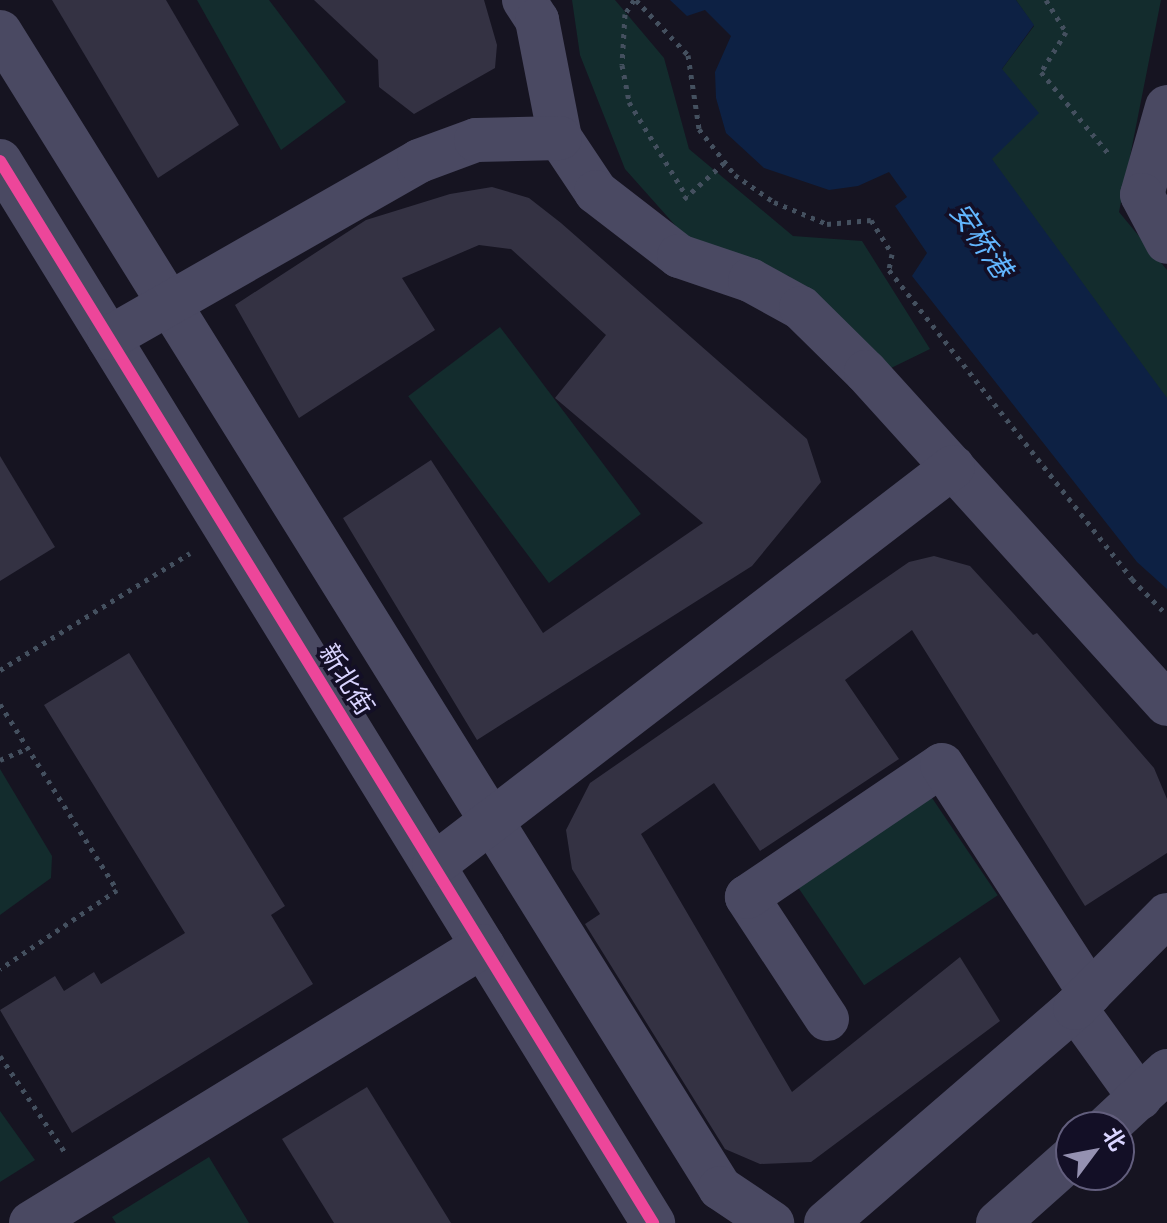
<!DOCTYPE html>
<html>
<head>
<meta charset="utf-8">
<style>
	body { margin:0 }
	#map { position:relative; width:1167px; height:1223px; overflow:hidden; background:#161421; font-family:Montserrat,"Noto Sans SC",sans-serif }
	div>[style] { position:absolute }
	.green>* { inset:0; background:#132c2d; transform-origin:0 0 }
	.water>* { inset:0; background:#0d2144 }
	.building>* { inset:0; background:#343243 }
	.path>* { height:5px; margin-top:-2.5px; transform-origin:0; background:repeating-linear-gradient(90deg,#44505f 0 4px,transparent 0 10px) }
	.minor>* { height:44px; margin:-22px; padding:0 22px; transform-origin:22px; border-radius:22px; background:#4a4962 }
	.cycleway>* { height:12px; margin:-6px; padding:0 6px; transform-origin:6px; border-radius:6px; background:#ed469a }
	span { translate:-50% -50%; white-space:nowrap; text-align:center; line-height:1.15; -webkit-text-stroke:7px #130f26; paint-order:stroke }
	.street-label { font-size:26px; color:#d9d4ff }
	.water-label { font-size:28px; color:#62b6ff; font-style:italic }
	.north { position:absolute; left:1055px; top:1111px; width:80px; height:80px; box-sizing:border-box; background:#130f26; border:2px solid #625e7d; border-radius:50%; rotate:58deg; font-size:22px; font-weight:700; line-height:32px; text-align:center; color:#d9d4ff }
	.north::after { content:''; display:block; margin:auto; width:28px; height:36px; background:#9591b1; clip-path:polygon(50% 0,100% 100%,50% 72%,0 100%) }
</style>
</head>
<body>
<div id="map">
	<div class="green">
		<div style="clip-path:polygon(197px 0,269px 0,346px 102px,281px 150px)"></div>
		<div style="clip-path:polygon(572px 0,615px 0,664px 58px,689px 149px,793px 236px,862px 241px,930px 349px,887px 370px,789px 276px,690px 242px,625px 169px,580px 55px)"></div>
		<div style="clip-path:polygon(1016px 0,1161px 0,1119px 212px,1167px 270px,1167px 408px,946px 191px,1002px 69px,1034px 26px)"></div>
		<div style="left:500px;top:327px;width:234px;height:115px;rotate:53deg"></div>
		<div style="clip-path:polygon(0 769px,52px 856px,51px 878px,0 915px)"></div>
		<div style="left:930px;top:795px;width:121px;height:161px;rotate:56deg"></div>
		<div style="clip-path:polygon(0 1111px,35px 1160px,0 1182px)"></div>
		<div style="clip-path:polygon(209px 1157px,249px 1223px,116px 1223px,112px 1217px)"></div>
	</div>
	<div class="water">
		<div style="clip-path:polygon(670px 0,1016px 0,1034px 25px,1002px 69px,1039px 113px,992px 159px,1167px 398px,1167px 589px,1137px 562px,912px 276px,927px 253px,895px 206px,907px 197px,889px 172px,858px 186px,829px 190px,764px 168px,726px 133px,716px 98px,715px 72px,731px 36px,705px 10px,687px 16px)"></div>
	</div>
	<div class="building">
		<div style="clip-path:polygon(52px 0,166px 0,239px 125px,158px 178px)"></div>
		<div style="clip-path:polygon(314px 0,484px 0,497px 45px,495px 68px,414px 114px,379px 87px,378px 60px)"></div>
		<div style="clip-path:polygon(492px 187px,529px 198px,561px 223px,807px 439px,821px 482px,752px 566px,477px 740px,343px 518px,431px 460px,543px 633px,703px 523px,555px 398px,606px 335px,511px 249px,479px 245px,402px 278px,435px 330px,299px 418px,235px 305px,366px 220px,450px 194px)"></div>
		<div style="clip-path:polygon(0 456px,55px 547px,0 581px)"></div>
		<div style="clip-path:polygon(934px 556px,970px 566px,1033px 635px,1037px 633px,1154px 768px,1167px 799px,1167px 853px,1085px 906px,912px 630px,845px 680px,899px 759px,760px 851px,714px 783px,641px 834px,792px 1092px,960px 957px,1000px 1021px,811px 1162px,760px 1164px,725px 1149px,585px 924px,600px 914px,572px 869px,566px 830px,590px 783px,909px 562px)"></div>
		<div style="clip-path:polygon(129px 653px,285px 906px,271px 915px,313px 984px,72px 1133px,0 1010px,55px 976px,64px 991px,94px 972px,101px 984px,185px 933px,44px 705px)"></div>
		<div style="clip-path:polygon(367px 1087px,451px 1223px,334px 1223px,282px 1139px)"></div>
	</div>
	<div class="path">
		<div style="left:634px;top:0;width:17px;rotate:123deg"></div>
		<div style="left:625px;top:14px;width:51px;rotate:93.4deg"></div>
		<div style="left:622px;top:65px;width:38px;rotate:79deg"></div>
		<div style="left:629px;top:102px;width:111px;rotate:58.6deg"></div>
		<div style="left:636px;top:0;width:76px;rotate:46.6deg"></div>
		<div style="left:688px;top:55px;width:75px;rotate:81.5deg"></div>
		<div style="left:699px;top:129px;width:58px;rotate:52deg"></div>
		<div style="left:735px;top:175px;width:47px;rotate:34.7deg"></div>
		<div style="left:774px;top:202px;width:57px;rotate:22.5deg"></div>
		<div style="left:827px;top:224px;width:44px;rotate:-5.2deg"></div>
		<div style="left:871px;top:220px;width:40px;rotate:58deg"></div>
		<div style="left:892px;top:254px;width:16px;rotate:101deg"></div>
		<div style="left:889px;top:270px;width:393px;rotate:51.8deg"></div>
		<div style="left:1132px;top:579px;width:50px;rotate:45.8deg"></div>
		<div style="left:1046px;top:0;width:38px;rotate:58deg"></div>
		<div style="left:1066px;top:32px;width:47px;rotate:122deg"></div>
		<div style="left:1041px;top:72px;width:105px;rotate:50.4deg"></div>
		<div style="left:684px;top:199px;width:55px;rotate:-42.1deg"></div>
		<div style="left:0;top:670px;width:223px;rotate:-31.6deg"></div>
		<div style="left:0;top:704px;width:220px;rotate:57.8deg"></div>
		<div style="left:117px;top:890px;width:141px;rotate:146deg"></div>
		<div style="left:0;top:760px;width:30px;rotate:-23deg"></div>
		<div style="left:0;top:1056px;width:115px;rotate:56deg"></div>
	</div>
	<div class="minor">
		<div style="left:524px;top:0;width:24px;rotate:57deg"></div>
		<div style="left:537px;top:20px;width:120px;rotate:79deg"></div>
		<div style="left:560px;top:138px;width:65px;rotate:56.3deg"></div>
		<div style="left:596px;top:192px;width:105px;rotate:37.6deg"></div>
		<div style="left:679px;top:256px;width:75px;rotate:18.7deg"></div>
		<div style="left:750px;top:280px;width:58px;rotate:28.8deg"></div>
		<div style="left:801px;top:308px;width:91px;rotate:44.6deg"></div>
		<div style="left:866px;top:372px;width:448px;rotate:47.8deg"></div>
		<div style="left:0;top:32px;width:1362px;rotate:58.08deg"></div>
		<div style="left:720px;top:1188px;width:63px;rotate:33.9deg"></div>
		<div style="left:1167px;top:107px;width:91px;rotate:105.9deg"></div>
		<div style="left:1142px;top:195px;width:53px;rotate:62deg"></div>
		<div style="left:0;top:161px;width:1247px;rotate:58.41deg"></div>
		<div style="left:109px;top:338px;width:357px;rotate:-29.7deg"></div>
		<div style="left:419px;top:161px;width:61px;rotate:-20.2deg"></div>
		<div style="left:476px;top:140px;width:84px;rotate:-1.4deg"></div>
		<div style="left:434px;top:865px;width:654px;rotate:-37.48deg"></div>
		<div style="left:1075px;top:1008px;width:111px;rotate:54.2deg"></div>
		<div style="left:827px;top:1019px;width:146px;rotate:-123.3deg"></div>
		<div style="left:747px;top:897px;width:235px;rotate:-34.1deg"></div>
		<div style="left:942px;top:765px;width:272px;rotate:57deg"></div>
		<div style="left:1107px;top:1127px;width:82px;rotate:-43deg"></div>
		<div style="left:31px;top:1223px;width:530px;rotate:-31.5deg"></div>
		<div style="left:826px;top:1223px;width:329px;rotate:-40.8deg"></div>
		<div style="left:1075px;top:1008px;width:131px;rotate:-45.3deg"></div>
		<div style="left:998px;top:1223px;width:98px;rotate:-41.7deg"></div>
	</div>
	<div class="cycleway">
		<div style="left:0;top:161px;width:1247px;rotate:58.41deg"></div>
	</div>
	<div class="street-label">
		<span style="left:346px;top:680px;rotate:58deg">新北街</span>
	</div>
	<div class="water-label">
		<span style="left:981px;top:240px;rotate:55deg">安桥港</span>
	</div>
	<div class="north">北</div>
</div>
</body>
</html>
